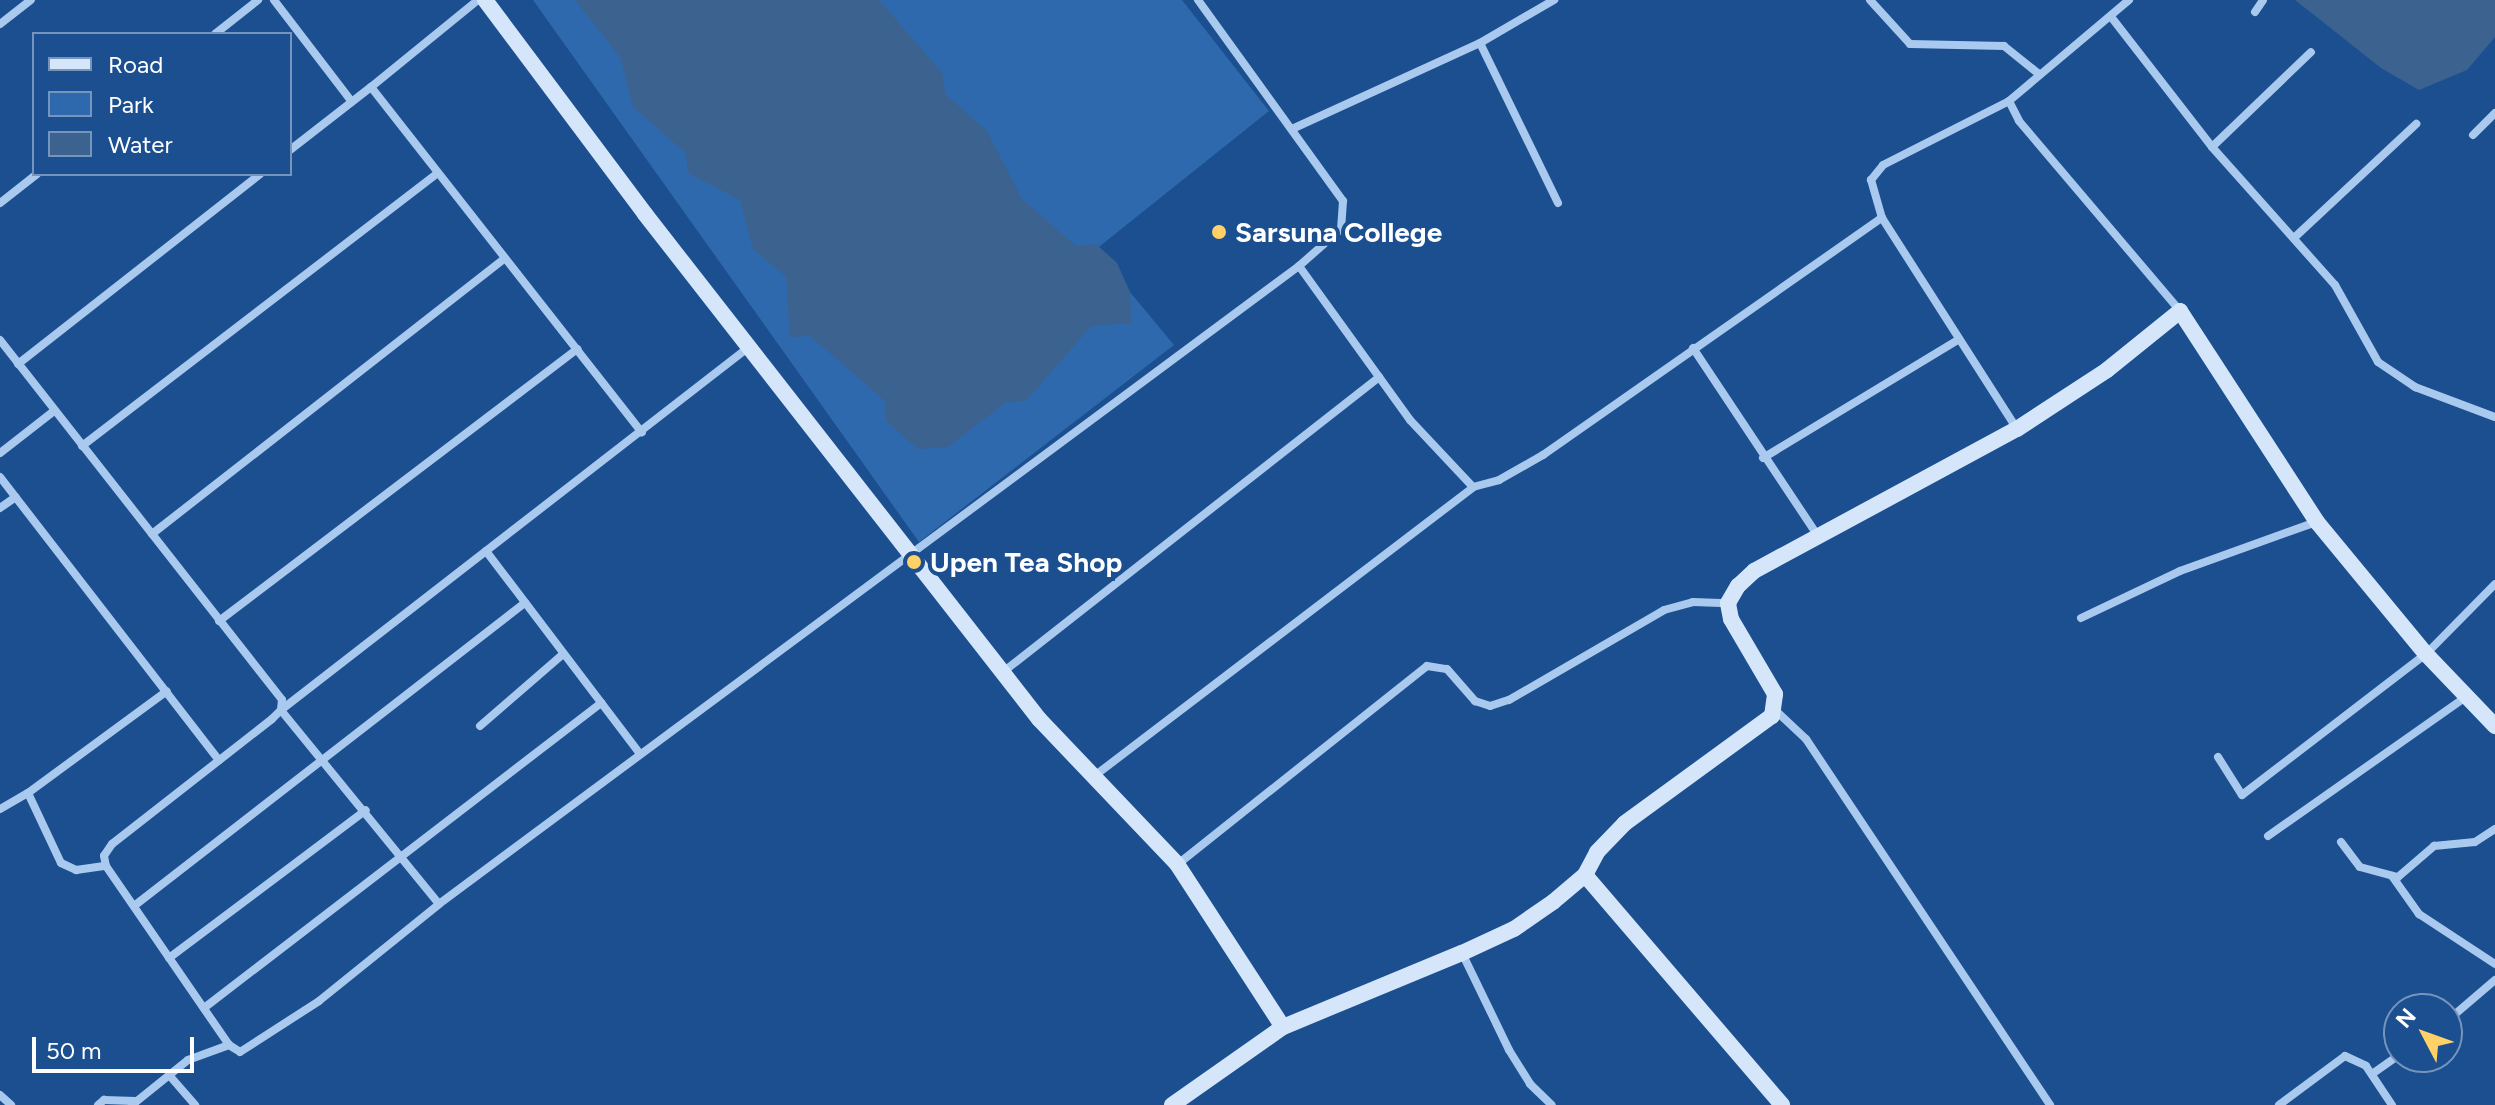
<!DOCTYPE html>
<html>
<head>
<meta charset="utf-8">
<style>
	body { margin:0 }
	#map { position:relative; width:2495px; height:1105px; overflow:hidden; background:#1b4f8f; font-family:Figtree,sans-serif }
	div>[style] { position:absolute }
	.green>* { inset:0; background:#2e69ad }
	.water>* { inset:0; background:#3c6290 }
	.street>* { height:8px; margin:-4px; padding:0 4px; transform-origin:4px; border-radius:4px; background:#a9c9ee }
	.secondary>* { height:16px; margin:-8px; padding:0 8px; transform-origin:8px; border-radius:8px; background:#d6e6fa }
	.dots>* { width:22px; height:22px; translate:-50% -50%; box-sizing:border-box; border:4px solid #1b4f8f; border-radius:50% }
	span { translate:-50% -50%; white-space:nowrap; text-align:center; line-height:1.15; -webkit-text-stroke:8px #1b4f8f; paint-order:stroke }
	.poi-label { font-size:28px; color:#fff; font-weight:700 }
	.left { translate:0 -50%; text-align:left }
	.legend { position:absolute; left:32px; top:32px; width:260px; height:144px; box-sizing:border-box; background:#1b4f8f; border:2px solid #7695bc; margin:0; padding:10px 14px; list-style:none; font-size:24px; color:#fff }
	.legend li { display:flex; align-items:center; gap:16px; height:40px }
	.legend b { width:40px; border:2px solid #7695bc }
	.north { position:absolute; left:2383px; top:993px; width:80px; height:80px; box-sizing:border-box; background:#1b4f8f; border:2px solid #7695bc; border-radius:50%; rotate:311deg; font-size:22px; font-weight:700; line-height:32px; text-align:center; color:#fff }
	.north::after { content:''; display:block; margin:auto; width:28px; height:36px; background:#ffd166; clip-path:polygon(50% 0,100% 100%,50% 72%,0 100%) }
	.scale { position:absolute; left:32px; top:1037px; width:162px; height:36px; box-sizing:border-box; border:4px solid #fff; border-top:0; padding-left:10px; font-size:24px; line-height:28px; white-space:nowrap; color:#fff; -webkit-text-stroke:6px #1b4f8f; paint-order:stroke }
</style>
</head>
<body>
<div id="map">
	<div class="green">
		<div style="clip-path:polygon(533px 0,1182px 0,1269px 111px,1095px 250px,1174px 345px,919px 542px)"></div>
	</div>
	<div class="water">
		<div style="clip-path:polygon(575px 0,879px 0,943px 74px,945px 94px,987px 131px,1022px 199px,1076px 246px,1096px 244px,1117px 263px,1130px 292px,1131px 323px,1091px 326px,1026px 401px,1006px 402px,948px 447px,918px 449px,886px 421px,885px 401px,810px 336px,790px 337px,786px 277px,753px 249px,740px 200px,688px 173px,686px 153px,633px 107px,620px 57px)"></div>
		<div style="clip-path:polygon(2295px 0,2495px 0,2495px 37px,2467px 70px,2419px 90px,2381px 68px)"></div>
	</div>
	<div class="street">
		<div style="left:274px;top:0;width:128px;rotate:52.6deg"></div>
		<div style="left:478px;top:0;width:138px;rotate:140.9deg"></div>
		<div style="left:371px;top:87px;width:439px;rotate:51.9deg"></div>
		<div style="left:1198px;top:0;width:248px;rotate:54.2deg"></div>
		<div style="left:1343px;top:201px;width:28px;rotate:94deg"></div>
		<div style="left:1341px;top:229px;width:56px;rotate:138.6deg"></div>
		<div style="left:1299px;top:266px;width:190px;rotate:54.2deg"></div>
		<div style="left:1410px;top:420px;width:92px;rotate:46.8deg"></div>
		<div style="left:1870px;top:0;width:59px;rotate:47.7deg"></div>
		<div style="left:1910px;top:44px;width:94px;rotate:1.2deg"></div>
		<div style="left:2004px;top:46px;width:45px;rotate:38.7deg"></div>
		<div style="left:2255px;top:12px;width:14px;rotate:-56deg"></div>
		<div style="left:2112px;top:18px;width:163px;rotate:52.2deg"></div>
		<div style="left:2212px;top:147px;width:185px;rotate:48.3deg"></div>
		<div style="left:2335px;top:285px;width:88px;rotate:60.8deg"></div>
		<div style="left:2378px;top:362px;width:45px;rotate:34deg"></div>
		<div style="left:2415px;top:387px;width:85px;rotate:20.6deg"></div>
		<div style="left:0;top:24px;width:39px;rotate:-38deg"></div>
		<div style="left:215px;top:34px;width:55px;rotate:-38.3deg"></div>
		<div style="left:1480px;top:43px;width:178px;rotate:64deg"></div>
		<div style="left:2009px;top:101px;width:22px;rotate:63deg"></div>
		<div style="left:2019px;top:121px;width:249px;rotate:49.7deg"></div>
		<div style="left:1292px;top:129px;width:207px;rotate:-24.6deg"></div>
		<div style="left:1480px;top:43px;width:86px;rotate:-30.2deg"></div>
		<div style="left:2473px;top:135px;width:31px;rotate:-45deg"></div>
		<div style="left:2212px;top:147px;width:137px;rotate:-43.8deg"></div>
		<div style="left:290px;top:150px;width:103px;rotate:-37.9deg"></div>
		<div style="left:0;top:203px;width:47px;rotate:-38.1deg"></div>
		<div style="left:2295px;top:237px;width:166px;rotate:-43deg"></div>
		<div style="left:0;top:340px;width:457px;rotate:51.9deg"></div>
		<div style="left:282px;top:700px;width:10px;rotate:96deg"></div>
		<div style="left:281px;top:710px;width:13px;rotate:135deg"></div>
		<div style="left:272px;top:719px;width:203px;rotate:142deg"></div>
		<div style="left:112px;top:844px;width:14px;rotate:124deg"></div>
		<div style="left:104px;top:856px;width:10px;rotate:79deg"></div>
		<div style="left:106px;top:866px;width:217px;rotate:55.5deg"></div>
		<div style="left:229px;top:1045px;width:13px;rotate:32deg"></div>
		<div style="left:240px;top:1052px;width:94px;rotate:-32.8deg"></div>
		<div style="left:319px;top:1001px;width:154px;rotate:-38.9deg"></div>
		<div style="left:439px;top:904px;width:1071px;rotate:-36.57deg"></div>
		<div style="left:1693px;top:348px;width:226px;rotate:56.4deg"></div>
		<div style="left:18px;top:364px;width:308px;rotate:-38.1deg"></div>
		<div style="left:2017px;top:429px;width:250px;rotate:-122.6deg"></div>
		<div style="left:1882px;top:218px;width:40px;rotate:-106deg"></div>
		<div style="left:1871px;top:180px;width:19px;rotate:-51deg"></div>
		<div style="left:1883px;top:165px;width:141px;rotate:-26.9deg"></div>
		<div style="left:2009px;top:101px;width:157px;rotate:-40.1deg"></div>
		<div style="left:82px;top:446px;width:447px;rotate:-37.5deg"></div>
		<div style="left:0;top:453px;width:68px;rotate:-37.9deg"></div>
		<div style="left:1763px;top:458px;width:228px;rotate:-31.2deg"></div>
		<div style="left:0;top:477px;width:358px;rotate:52.3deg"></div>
		<div style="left:0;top:508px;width:19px;rotate:-35deg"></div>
		<div style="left:152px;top:534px;width:448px;rotate:-38deg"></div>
		<div style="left:486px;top:551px;width:255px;rotate:52.8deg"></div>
		<div style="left:2081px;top:618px;width:110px;rotate:-25.4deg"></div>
		<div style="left:2180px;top:571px;width:145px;rotate:-19.8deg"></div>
		<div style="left:219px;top:621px;width:450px;rotate:-37.2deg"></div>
		<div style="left:1003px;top:672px;width:478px;rotate:-38.1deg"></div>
		<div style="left:1774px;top:709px;width:44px;rotate:43.2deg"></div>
		<div style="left:1806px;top:739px;width:440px;rotate:56.3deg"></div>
		<div style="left:480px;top:726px;width:110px;rotate:-40.9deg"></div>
		<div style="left:2218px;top:757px;width:45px;rotate:57.7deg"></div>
		<div style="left:2242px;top:795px;width:232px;rotate:-37.5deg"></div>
		<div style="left:2426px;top:654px;width:98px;rotate:-45.4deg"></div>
		<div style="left:1093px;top:777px;width:478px;rotate:-37.3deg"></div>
		<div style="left:1473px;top:487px;width:27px;rotate:-15deg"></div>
		<div style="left:1499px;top:480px;width:51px;rotate:-29.6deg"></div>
		<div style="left:1543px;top:455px;width:414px;rotate:-35deg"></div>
		<div style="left:28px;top:793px;width:172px;rotate:-36.3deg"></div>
		<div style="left:0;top:809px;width:32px;rotate:-30deg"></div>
		<div style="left:28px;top:793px;width:77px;rotate:64.8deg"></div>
		<div style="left:61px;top:863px;width:17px;rotate:25deg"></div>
		<div style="left:76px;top:870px;width:30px;rotate:-8deg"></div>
		<div style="left:2268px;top:836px;width:243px;rotate:-35.1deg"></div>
		<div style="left:2341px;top:842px;width:31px;rotate:53deg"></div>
		<div style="left:2360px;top:867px;width:39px;rotate:15deg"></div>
		<div style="left:2398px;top:877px;width:48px;rotate:-40.7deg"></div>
		<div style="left:2434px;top:846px;width:41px;rotate:-5.6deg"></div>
		<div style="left:2475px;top:842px;width:24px;rotate:-33deg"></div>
		<div style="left:1178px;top:864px;width:318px;rotate:-38.5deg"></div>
		<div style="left:1427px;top:666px;width:20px;rotate:9deg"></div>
		<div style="left:1447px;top:669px;width:43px;rotate:48.8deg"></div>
		<div style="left:1475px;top:701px;width:16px;rotate:18deg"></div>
		<div style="left:1490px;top:706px;width:20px;rotate:-18deg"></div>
		<div style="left:1509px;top:700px;width:179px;rotate:-30.1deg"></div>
		<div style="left:1664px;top:610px;width:30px;rotate:-15deg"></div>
		<div style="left:1693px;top:602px;width:35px;rotate:2deg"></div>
		<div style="left:2392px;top:876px;width:47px;rotate:54.6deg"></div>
		<div style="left:2419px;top:914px;width:91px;rotate:33.3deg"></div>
		<div style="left:439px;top:904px;width:250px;rotate:-129.2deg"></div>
		<div style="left:281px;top:710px;width:592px;rotate:-37.8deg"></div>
		<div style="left:134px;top:906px;width:495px;rotate:-37.8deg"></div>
		<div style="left:1462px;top:953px;width:108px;rotate:64.1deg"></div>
		<div style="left:1509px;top:1050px;width:40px;rotate:58deg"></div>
		<div style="left:1530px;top:1084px;width:30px;rotate:44deg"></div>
		<div style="left:169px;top:958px;width:246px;rotate:-36.9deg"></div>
		<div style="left:204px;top:1008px;width:501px;rotate:-37.53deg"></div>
		<div style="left:2447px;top:1021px;width:63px;rotate:-40.5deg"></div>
		<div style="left:2372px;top:1074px;width:33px;rotate:-35deg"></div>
		<div style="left:169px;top:1075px;width:40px;rotate:49deg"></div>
		<div style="left:0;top:1095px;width:15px;rotate:42deg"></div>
		<div style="left:98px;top:1105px;width:8px;rotate:-40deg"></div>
		<div style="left:104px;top:1100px;width:32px;rotate:2deg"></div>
		<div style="left:132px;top:1105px;width:72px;rotate:-38.8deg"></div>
		<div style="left:188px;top:1060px;width:44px;rotate:-20.1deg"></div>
		<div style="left:2279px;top:1105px;width:82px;rotate:-36.6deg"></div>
		<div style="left:2345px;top:1056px;width:23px;rotate:25deg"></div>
		<div style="left:2366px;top:1066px;width:47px;rotate:56.3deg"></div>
	</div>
	<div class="secondary">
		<div style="left:485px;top:0;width:267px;rotate:53.2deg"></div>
		<div style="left:645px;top:214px;width:641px;rotate:52.04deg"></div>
		<div style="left:1039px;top:719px;width:200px;rotate:46.4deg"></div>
		<div style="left:1177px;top:864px;width:194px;rotate:57deg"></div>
		<div style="left:1585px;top:875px;width:303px;rotate:49.4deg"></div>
		<div style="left:1172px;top:1105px;width:136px;rotate:-35.1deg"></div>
		<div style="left:1283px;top:1027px;width:194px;rotate:-22.5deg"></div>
		<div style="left:1462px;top:953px;width:57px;rotate:-24.8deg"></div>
		<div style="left:1514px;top:929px;width:47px;rotate:-34.7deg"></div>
		<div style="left:1553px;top:902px;width:42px;rotate:-40.2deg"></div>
		<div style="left:1585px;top:875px;width:26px;rotate:-62deg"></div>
		<div style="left:1597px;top:852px;width:40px;rotate:-46deg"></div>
		<div style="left:1625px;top:823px;width:182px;rotate:-36.1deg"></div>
		<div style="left:1772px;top:716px;width:22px;rotate:-82deg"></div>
		<div style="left:1775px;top:694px;width:87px;rotate:-120.4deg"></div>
		<div style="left:1731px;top:619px;width:16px;rotate:-101deg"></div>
		<div style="left:1728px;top:603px;width:20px;rotate:-60deg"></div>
		<div style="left:1738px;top:586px;width:22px;rotate:-43deg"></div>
		<div style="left:1754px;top:571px;width:299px;rotate:-28.4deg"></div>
		<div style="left:2017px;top:429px;width:108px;rotate:-33.2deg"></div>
		<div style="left:2107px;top:370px;width:94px;rotate:-38.9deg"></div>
		<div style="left:2180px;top:311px;width:252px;rotate:57deg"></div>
		<div style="left:2317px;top:522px;width:171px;rotate:50.5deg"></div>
		<div style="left:2426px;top:654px;width:100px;rotate:46.2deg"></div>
	</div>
	<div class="dots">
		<div style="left:1219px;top:232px;background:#ffd166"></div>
		<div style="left:914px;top:562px;background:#ffd166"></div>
	</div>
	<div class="poi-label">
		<span class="left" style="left:1235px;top:232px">Sarsuna College</span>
		<span class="left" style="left:930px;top:562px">Upen Tea Shop</span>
	</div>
	<ul class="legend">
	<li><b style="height:10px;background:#d6e6fa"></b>Road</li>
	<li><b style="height:22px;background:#2e69ad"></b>Park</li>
	<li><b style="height:22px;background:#3c6290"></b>Water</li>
	</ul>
	<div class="north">N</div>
	<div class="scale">50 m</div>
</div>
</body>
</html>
